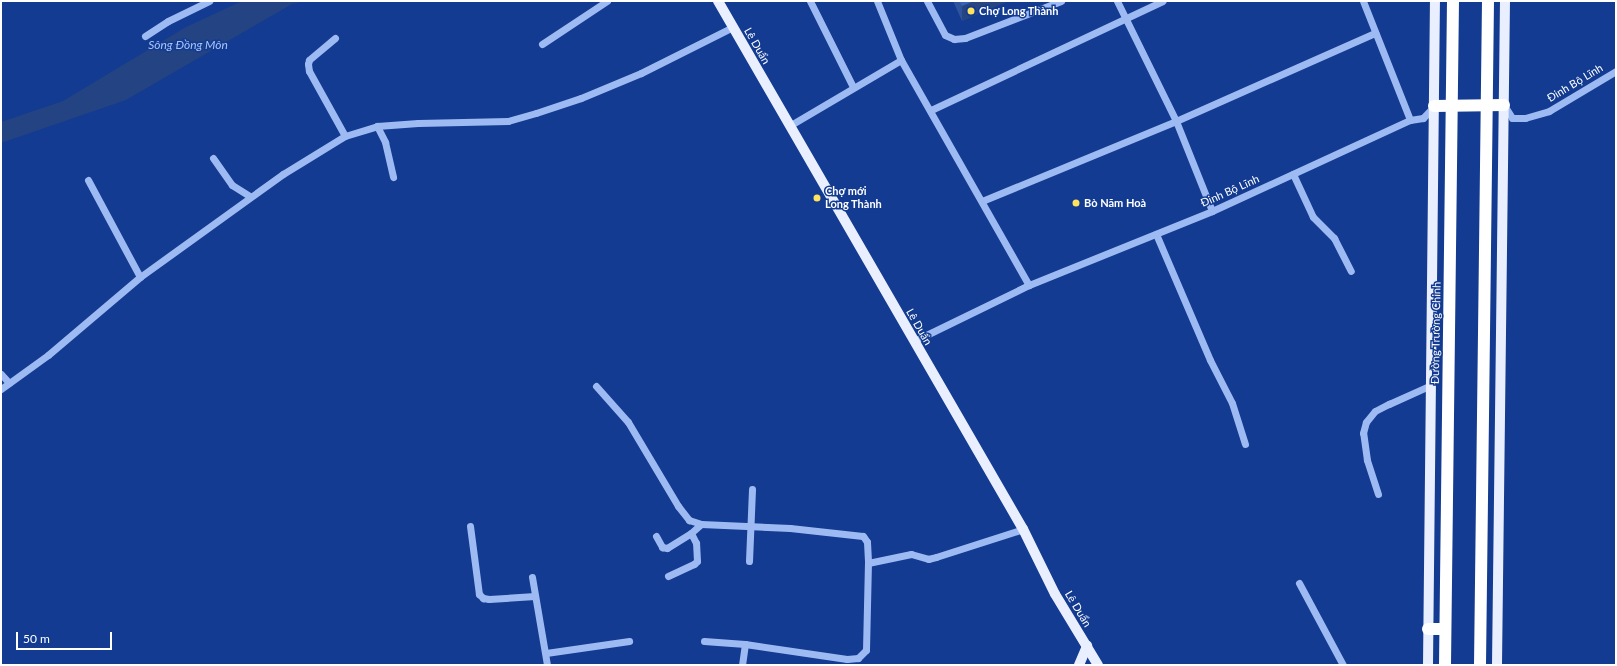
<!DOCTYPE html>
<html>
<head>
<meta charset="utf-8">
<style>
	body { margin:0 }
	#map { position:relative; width:1617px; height:666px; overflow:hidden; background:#123b91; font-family:Lato,sans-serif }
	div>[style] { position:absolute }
	.water>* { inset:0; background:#244383 }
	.minor>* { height:7px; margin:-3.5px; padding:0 3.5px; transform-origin:3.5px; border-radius:3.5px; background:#9ebaf2 }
	.major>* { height:10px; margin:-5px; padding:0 5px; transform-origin:5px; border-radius:5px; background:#e9efff }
	.highway>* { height:12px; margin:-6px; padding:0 6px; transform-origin:6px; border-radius:6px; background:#fff }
	.wall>* { inset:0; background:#2e549e }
	.shaded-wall>* { inset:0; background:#264581 }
	.building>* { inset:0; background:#3662b8 }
	.dots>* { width:11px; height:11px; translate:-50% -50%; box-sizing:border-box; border:2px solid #123b91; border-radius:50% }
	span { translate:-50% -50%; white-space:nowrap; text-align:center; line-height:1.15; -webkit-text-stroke:3px #123b91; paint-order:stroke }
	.poi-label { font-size:11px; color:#fff; font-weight:700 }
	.left { translate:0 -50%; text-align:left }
	.street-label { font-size:11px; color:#fff }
	.water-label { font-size:12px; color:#aac5f9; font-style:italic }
	.frame { position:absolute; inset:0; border:2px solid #fff; pointer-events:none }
	.scale { position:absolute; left:16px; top:632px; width:96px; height:18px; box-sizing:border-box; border:2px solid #fff; border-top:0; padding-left:5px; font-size:12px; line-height:14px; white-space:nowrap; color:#fff; -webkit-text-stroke:3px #123b91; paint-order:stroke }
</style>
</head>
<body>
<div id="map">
	<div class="water">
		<div style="clip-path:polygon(242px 1px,306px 1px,292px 4px,126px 100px,1px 143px,1px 122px,63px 101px,186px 27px)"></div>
	</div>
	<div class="minor">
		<div style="left:810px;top:1px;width:96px;rotate:63.4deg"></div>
		<div style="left:877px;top:1px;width:64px;rotate:67.9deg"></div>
		<div style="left:901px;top:60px;width:259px;rotate:60.4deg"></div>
		<div style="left:927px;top:1px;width:38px;rotate:62deg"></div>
		<div style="left:945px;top:35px;width:10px;rotate:24deg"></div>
		<div style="left:954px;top:39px;width:11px;rotate:-5deg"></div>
		<div style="left:965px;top:38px;width:103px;rotate:-21.1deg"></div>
		<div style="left:1117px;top:1px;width:134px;rotate:63.8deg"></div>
		<div style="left:1176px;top:121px;width:97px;rotate:68.2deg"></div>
		<div style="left:1363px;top:1px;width:128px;rotate:68.4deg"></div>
		<div style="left:145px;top:36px;width:27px;rotate:-33deg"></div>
		<div style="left:168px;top:21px;width:46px;rotate:-26deg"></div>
		<div style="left:335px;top:38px;width:34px;rotate:140deg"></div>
		<div style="left:309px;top:60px;width:4px;rotate:104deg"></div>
		<div style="left:308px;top:64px;width:7px;rotate:82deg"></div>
		<div style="left:309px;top:71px;width:74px;rotate:61deg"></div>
		<div style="left:542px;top:44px;width:78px;rotate:-33.5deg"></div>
		<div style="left:1504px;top:105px;width:15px;rotate:58deg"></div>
		<div style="left:1512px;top:118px;width:13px"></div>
		<div style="left:1525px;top:118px;width:25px;rotate:-16deg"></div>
		<div style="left:1549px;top:111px;width:78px;rotate:-30.8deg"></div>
		<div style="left:931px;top:110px;width:256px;rotate:-25.2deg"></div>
		<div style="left:377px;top:126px;width:18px;rotate:63deg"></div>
		<div style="left:385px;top:142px;width:36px;rotate:77deg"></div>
		<div style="left:789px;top:126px;width:130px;rotate:-30.5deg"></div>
		<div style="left:213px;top:158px;width:33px;rotate:55deg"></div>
		<div style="left:232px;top:185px;width:22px;rotate:32deg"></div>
		<div style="left:1293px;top:174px;width:47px;rotate:65.1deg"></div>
		<div style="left:1313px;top:217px;width:30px;rotate:45deg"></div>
		<div style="left:1334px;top:238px;width:37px;rotate:63deg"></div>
		<div style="left:88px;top:180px;width:110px;rotate:61.8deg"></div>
		<div style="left:982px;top:201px;width:210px;rotate:-22.4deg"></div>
		<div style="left:1176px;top:121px;width:218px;rotate:-23.9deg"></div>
		<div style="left:1156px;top:234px;width:137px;rotate:66.8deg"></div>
		<div style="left:1210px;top:360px;width:48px;rotate:62.9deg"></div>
		<div style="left:1232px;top:403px;width:43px;rotate:72.4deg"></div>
		<div style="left:914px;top:341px;width:128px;rotate:-26deg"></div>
		<div style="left:1029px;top:285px;width:197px;rotate:-22deg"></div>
		<div style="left:1212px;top:211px;width:218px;rotate:-24.7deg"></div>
		<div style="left:1410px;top:120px;width:13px;rotate:-9deg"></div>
		<div style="left:1423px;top:118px;width:16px;rotate:-47deg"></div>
		<div style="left:1px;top:374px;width:12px;rotate:48deg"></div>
		<div style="left:596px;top:386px;width:48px;rotate:48.4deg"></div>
		<div style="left:628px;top:422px;width:98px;rotate:59.2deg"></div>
		<div style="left:678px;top:506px;width:18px;rotate:52deg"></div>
		<div style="left:689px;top:520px;width:13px;rotate:18deg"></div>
		<div style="left:701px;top:524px;width:89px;rotate:2.6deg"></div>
		<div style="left:790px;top:528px;width:73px;rotate:6.3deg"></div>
		<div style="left:863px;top:536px;width:7px;rotate:56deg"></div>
		<div style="left:867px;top:542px;width:21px;rotate:87deg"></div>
		<div style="left:868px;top:563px;width:44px;rotate:-11.8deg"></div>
		<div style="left:911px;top:554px;width:18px;rotate:16deg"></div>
		<div style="left:928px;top:559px;width:8px;rotate:-14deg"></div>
		<div style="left:936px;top:557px;width:91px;rotate:-17.8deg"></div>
		<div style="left:1px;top:389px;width:58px;rotate:-35.9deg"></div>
		<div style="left:48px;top:355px;width:121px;rotate:-40.3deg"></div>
		<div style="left:140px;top:277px;width:176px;rotate:-35.8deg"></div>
		<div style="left:283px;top:174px;width:73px;rotate:-31.5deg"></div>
		<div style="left:345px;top:136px;width:34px;rotate:-17deg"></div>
		<div style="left:377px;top:126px;width:41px;rotate:-4.2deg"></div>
		<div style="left:418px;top:123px;width:90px;rotate:-1.3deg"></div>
		<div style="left:508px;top:121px;width:29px;rotate:-16deg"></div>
		<div style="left:536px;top:113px;width:47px;rotate:-18.4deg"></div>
		<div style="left:581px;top:98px;width:65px;rotate:-22.6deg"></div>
		<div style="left:641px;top:73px;width:103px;rotate:-26.6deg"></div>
		<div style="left:1378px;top:494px;width:36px;rotate:-108deg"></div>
		<div style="left:1367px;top:460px;width:27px;rotate:-98deg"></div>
		<div style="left:1363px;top:433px;width:11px;rotate:-75deg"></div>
		<div style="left:1366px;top:422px;width:14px;rotate:-51deg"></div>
		<div style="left:1375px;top:411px;width:16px;rotate:-27deg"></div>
		<div style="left:1389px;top:404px;width:46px;rotate:-24.3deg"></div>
		<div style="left:470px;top:526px;width:69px;rotate:82.5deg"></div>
		<div style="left:479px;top:594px;width:6px;rotate:45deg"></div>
		<div style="left:483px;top:598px;width:6px;rotate:9deg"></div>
		<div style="left:489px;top:599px;width:46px;rotate:-3.7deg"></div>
		<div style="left:656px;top:536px;width:13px;rotate:61deg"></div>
		<div style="left:662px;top:547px;width:5px;rotate:11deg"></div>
		<div style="left:667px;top:548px;width:28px;rotate:-32deg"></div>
		<div style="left:691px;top:533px;width:13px;rotate:-42deg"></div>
		<div style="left:749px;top:561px;width:72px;rotate:-87.6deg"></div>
		<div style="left:668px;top:576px;width:29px;rotate:-25deg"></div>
		<div style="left:694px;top:564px;width:4px;rotate:-45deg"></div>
		<div style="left:697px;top:561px;width:18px;rotate:-93deg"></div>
		<div style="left:696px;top:543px;width:11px;rotate:-117deg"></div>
		<div style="left:532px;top:577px;width:89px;rotate:80.3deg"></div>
		<div style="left:1299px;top:583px;width:93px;rotate:61.8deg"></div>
		<div style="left:704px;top:641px;width:41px;rotate:4.2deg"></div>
		<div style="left:745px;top:644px;width:103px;rotate:8.4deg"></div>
		<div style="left:847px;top:659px;width:11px;rotate:-5deg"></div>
		<div style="left:858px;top:658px;width:11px;rotate:-45deg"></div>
		<div style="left:866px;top:650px;width:87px;rotate:-88.7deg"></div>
		<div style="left:546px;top:653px;width:84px;rotate:-8.2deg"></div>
		<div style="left:742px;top:665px;width:21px;rotate:-82deg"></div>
	</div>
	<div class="major">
		<div style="left:718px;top:1px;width:610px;rotate:59.99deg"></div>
		<div style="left:1023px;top:529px;width:72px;rotate:63.8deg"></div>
		<div style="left:1055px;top:594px;width:83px;rotate:58.8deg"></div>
		<div style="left:1079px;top:665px;width:21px;rotate:-67deg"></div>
		<div style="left:1428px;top:665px;width:664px;rotate:-89.4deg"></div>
		<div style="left:1497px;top:665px;width:664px;rotate:-89.31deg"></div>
	</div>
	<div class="highway">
		<div style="left:1434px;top:106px;width:70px;rotate:-0.8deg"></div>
		<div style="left:1428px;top:629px;width:17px"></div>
		<div style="left:1445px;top:665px;width:664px;rotate:-89.31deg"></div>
		<div style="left:1480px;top:665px;width:664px;rotate:-89.31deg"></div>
	</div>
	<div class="wall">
		<div style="clip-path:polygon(953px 1px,1008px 1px,962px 21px)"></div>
	</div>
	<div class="shaded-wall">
		<div style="clip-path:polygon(974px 1px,1008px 1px,962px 21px,962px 6px)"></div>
	</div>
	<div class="building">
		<div style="clip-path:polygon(959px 1px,974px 1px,962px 6px)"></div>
	</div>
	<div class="dots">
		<div style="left:971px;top:11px;background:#ffe35f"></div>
		<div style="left:817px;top:198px;background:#ffe35f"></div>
		<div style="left:1076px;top:203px;background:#ffe35f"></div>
	</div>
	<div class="poi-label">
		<span class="left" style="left:979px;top:11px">Chợ Long Thành</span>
		<span class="left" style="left:825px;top:198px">Chợ mới<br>Long Thành</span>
		<span class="left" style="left:1084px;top:203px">Bò Năm Hoà</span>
	</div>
	<div class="street-label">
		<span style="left:757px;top:46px;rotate:60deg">Lê Duẩn</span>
		<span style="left:1575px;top:83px;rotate:-31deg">Đinh Bộ Lĩnh</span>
		<span style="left:1230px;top:191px;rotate:-24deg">Đinh Bộ Lĩnh</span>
		<span style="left:919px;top:327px;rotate:60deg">Lê Duẩn</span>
		<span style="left:1436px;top:333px;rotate:-89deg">Đường Trường Chinh</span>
		<span style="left:1078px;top:609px;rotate:59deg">Lê Duẩn</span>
	</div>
	<div class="water-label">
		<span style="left:188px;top:45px">Sông Đồng Môn</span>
	</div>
	<div class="frame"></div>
	<div class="scale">50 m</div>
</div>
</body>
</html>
